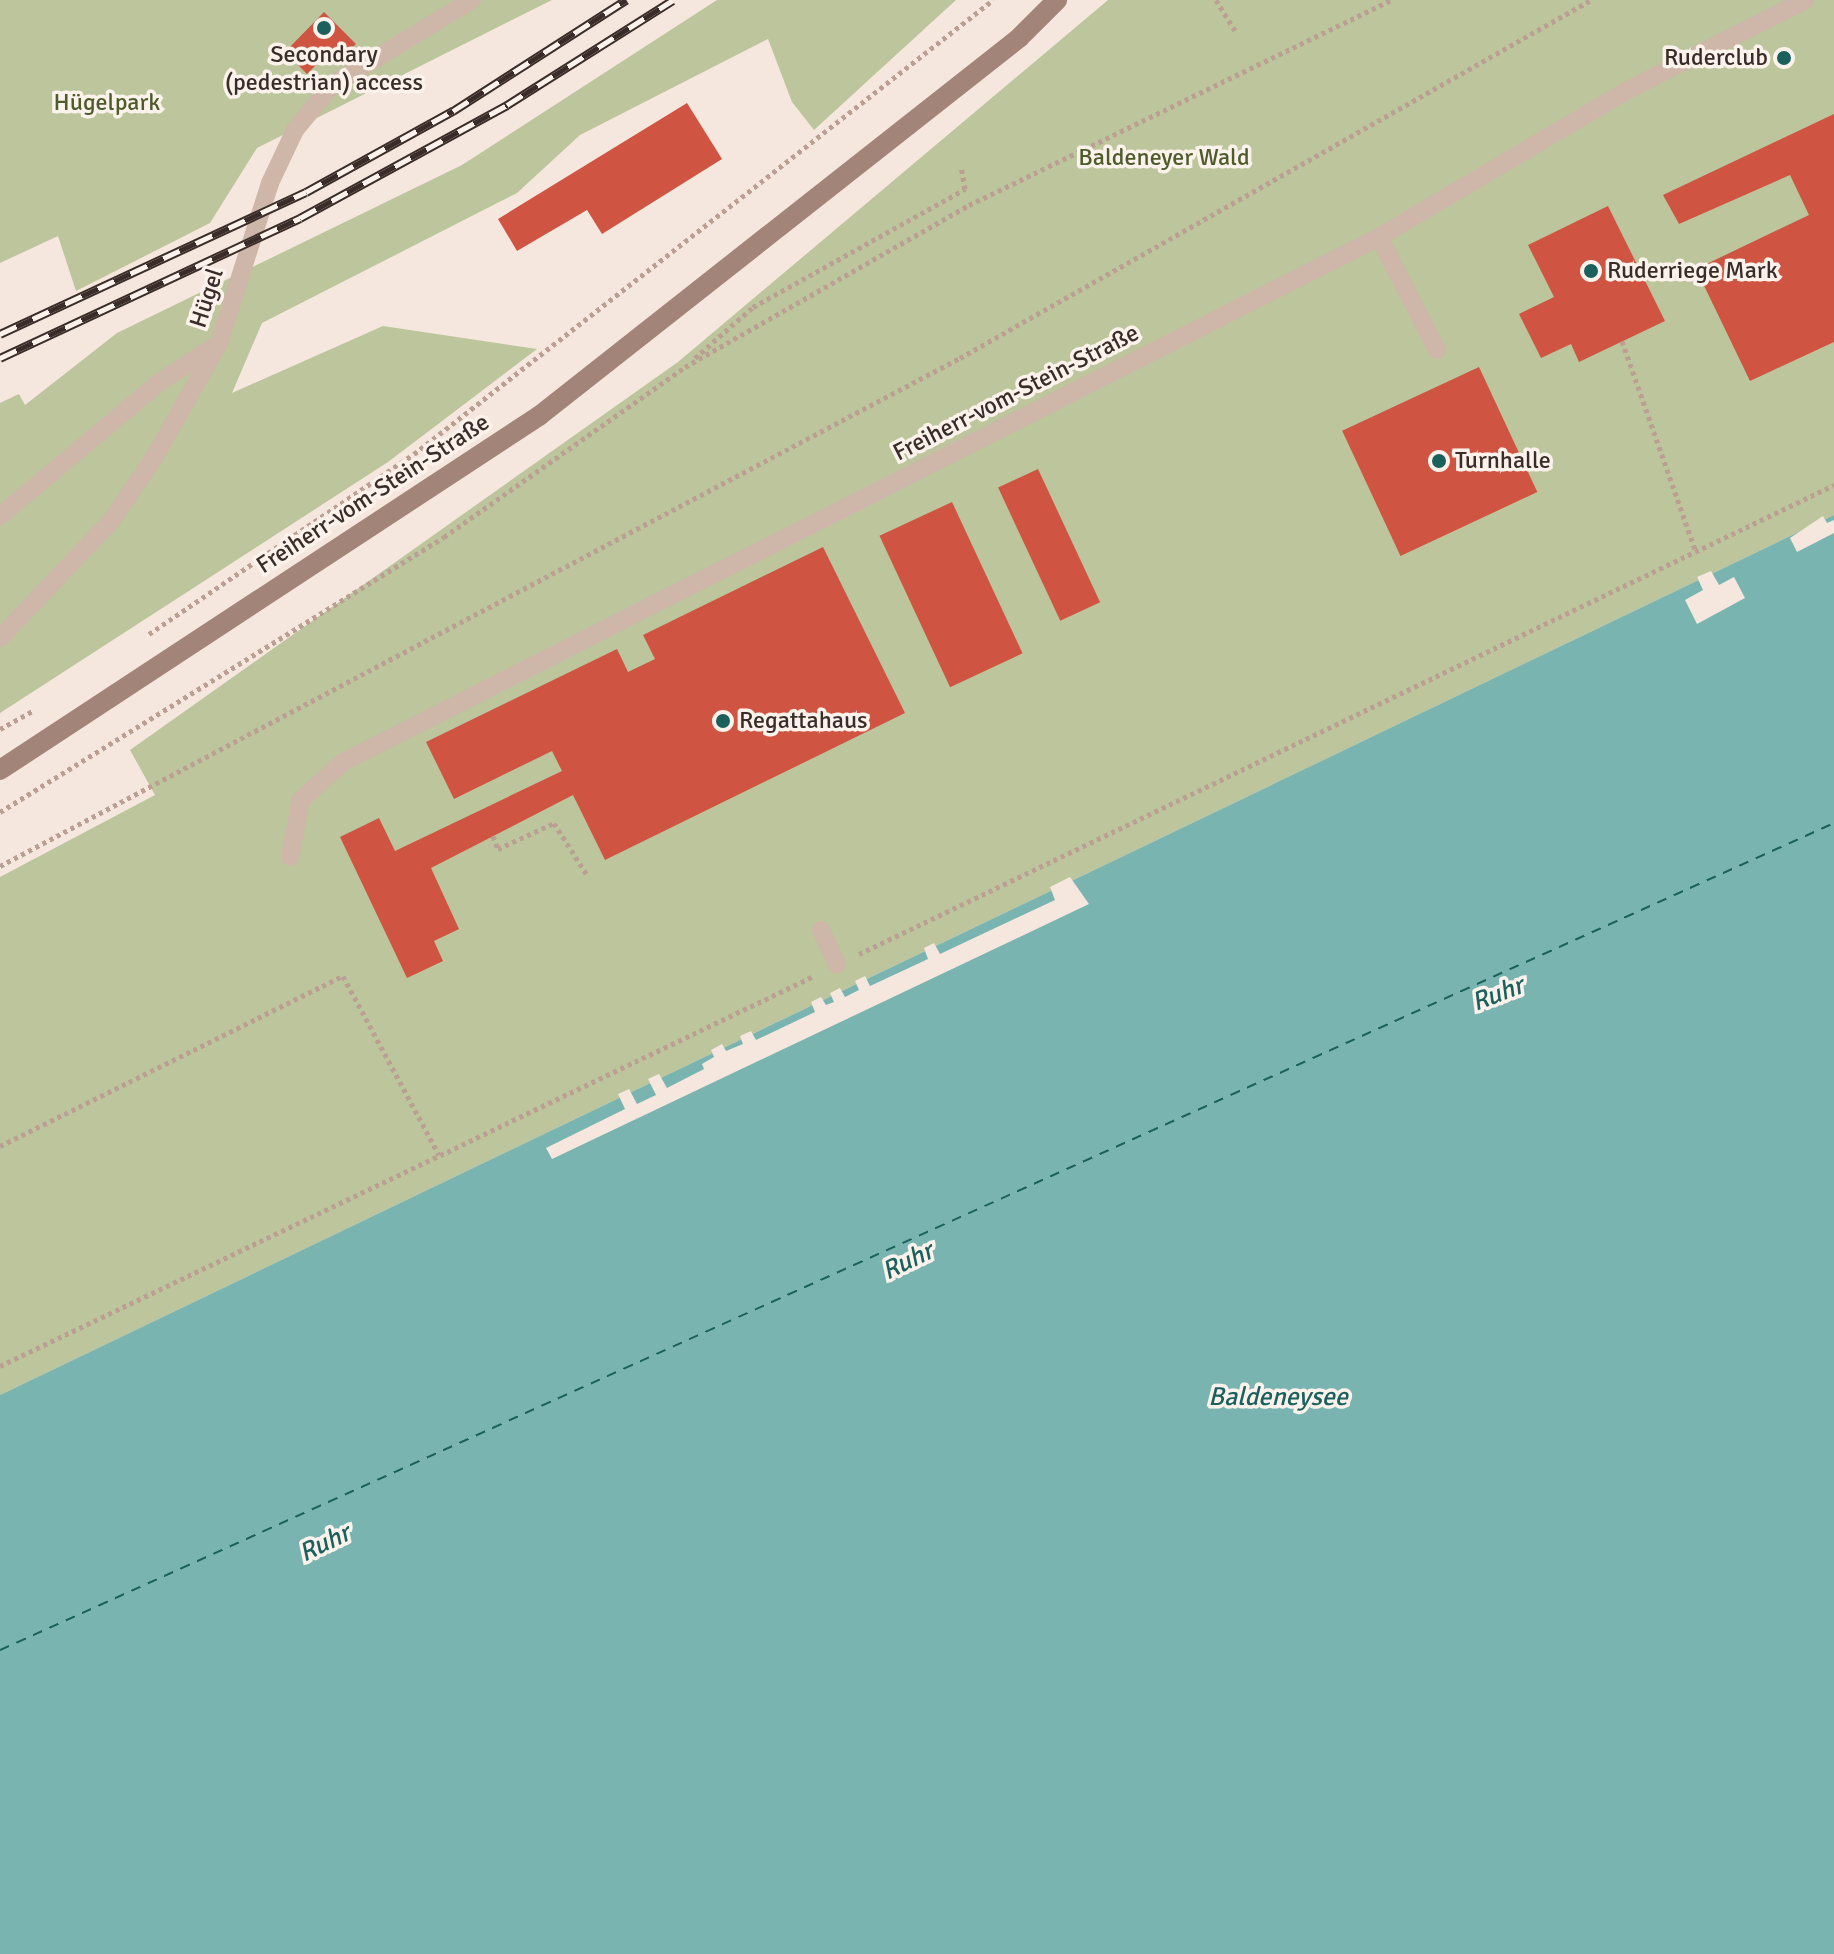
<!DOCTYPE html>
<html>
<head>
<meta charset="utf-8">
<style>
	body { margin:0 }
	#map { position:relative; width:1834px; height:1954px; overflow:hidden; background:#f5e7de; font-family:Signika,sans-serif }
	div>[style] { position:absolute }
	.green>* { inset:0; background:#bcc59c }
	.water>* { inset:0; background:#7ab4b0 }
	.pier>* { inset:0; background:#f5e7de }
	.ferry>* { height:2px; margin-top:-1px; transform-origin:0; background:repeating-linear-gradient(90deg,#1b605d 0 10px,transparent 0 18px) }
	.building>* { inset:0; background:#cf5542; transform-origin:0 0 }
	.path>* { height:5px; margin-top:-2.5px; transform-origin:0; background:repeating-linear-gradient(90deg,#ba9f92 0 4px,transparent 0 8px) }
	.service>* { height:18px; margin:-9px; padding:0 9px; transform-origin:9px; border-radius:9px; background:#ceb6a8 }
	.secondary>* { height:20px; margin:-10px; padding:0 10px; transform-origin:10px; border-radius:10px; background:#a28479 }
	.rail>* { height:9px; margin-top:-4.5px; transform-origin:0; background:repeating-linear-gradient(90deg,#fbf2eb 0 18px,#3a2d29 0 36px); box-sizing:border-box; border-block:2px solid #3a2d29 }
	.dots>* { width:22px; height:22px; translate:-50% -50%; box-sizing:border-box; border:4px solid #fbf2eb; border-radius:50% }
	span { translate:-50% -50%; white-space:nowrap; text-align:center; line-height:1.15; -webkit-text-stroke:7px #fbf2eb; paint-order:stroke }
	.poi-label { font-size:24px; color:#3a2d29 }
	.right { translate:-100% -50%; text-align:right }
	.left { translate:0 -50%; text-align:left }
	.park-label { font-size:24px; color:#4e5b2b }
	.street-label { font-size:24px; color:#3a2d29 }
	.water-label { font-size:26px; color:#1b605d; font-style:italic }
</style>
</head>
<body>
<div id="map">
	<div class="green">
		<div style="clip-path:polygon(0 0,552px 0,257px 148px,210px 223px,76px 291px,58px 236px,0 263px)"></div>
		<div style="clip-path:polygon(717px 0,956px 0,814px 130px,792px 102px,768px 39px,580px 135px,517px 193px,262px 323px,232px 393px,383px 326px,537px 349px,388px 462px,0 713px,0 403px,19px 394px,25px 405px,117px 333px,462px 165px)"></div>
		<div style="clip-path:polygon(1108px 0,1834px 0,1834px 515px,0 1395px,0 877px,155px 795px,130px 750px,678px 362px)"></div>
	</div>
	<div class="water">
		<div style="clip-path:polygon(1834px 515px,1834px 1954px,0 1954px,0 1395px)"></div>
	</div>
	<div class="pier">
		<div style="clip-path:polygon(1823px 516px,1827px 523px,1834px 520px,1834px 533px,1797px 552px,1790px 538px)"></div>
		<div style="clip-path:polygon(1711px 571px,1719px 585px,1734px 577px,1745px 598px,1697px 624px,1685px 600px,1703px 590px,1697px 577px)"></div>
		<div style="clip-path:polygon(1070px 877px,1089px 904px,552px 1159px,546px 1148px,625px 1109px,618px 1094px,629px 1089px,637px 1104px,656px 1095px,648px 1079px,659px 1074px,667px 1088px,704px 1069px,702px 1064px,714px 1057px,711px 1050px,722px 1044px,726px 1051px,743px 1044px,740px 1036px,751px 1031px,756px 1040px,815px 1012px,811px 1002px,821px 997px,826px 1005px,834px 1002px,830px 993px,840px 988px,845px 997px,859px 990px,855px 981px,865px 976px,870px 986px,928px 959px,924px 948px,934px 943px,940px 954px,1055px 900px,1050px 887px)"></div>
	</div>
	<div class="ferry">
		<div style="left:0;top:1650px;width:2012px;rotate:-24.27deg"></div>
	</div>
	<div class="building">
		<div style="clip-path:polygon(324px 12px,356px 44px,338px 61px,329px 52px,307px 74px,285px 52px)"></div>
		<div style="clip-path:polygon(687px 103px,722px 159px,602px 234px,587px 210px,517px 251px,498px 219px)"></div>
		<div style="clip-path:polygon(1834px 114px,1834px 342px,1750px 381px,1696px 269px,1809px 215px,1790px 175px,1679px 224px,1663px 195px)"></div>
		<div style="clip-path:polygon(1608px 206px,1665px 321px,1579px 362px,1571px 344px,1541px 358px,1519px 314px,1554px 297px,1528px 245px)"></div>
		<div style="left:1479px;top:367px;width:138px;height:151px;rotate:65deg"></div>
		<div style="left:1038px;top:469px;width:147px;height:44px;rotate:65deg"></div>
		<div style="left:952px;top:502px;width:167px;height:80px;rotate:65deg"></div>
		<div style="clip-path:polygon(823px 547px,905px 713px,605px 860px,573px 795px,431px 868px,459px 929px,434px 941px,443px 961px,407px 978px,340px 837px,379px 818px,395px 851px,562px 771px,552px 751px,454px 799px,426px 742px,617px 649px,628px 672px,655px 659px,643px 635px)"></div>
	</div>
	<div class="path">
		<div style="left:1216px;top:0;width:39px;rotate:58deg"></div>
		<div style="left:1622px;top:341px;width:224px;rotate:70.7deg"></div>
		<div style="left:695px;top:358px;width:77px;rotate:-41.3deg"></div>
		<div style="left:753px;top:307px;width:243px;rotate:-29.1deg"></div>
		<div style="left:965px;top:189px;width:22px;rotate:-100deg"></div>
		<div style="left:149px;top:634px;width:320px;rotate:-34.2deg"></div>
		<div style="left:414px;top:454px;width:736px;rotate:-38.1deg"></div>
		<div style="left:0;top:729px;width:39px;rotate:-29deg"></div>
		<div style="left:0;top:812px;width:522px;rotate:-31.77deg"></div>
		<div style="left:444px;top:537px;width:295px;rotate:-35.2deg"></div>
		<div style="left:685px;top:367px;width:327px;rotate:-29.7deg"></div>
		<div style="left:969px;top:205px;width:470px;rotate:-25.9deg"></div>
		<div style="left:493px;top:836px;width:14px;rotate:69deg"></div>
		<div style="left:498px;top:849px;width:62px;rotate:-24.9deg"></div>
		<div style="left:554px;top:823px;width:62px;rotate:57.6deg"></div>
		<div style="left:0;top:866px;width:1086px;rotate:-27.89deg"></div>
		<div style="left:960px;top:358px;width:725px;rotate:-29.57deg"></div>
		<div style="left:859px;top:954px;width:1082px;rotate:-25.69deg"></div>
		<div style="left:0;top:1146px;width:383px;rotate:-26.4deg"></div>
		<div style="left:343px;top:976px;width:203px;rotate:61.8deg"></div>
		<div style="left:0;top:1366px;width:903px;rotate:-25.6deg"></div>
	</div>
	<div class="service">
		<div style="left:1379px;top:237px;width:127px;rotate:62.8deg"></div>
		<div style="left:0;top:516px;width:210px;rotate:-40deg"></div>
		<div style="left:161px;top:381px;width:66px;rotate:-33.2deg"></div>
		<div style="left:0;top:638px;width:163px;rotate:-46.5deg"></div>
		<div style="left:112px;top:520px;width:71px;rotate:-55.9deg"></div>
		<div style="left:152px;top:461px;width:136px;rotate:-60.4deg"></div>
		<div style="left:219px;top:343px;width:168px;rotate:-72.3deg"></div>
		<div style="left:270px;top:183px;width:59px;rotate:-64.7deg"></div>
		<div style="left:295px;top:130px;width:58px;rotate:-50.6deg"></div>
		<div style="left:332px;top:85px;width:164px;rotate:-31.3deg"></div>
		<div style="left:290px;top:857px;width:58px;rotate:-79.1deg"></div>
		<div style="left:301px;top:800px;width:57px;rotate:-42.1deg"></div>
		<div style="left:343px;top:762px;width:1161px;rotate:-26.87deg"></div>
		<div style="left:1379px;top:237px;width:285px;rotate:-30.6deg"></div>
		<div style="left:1624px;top:92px;width:203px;rotate:-26.9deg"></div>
		<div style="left:821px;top:930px;width:38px;rotate:65deg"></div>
	</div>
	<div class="secondary">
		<div style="left:0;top:770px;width:645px;rotate:-33.3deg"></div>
		<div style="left:539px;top:416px;width:611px;rotate:-38.22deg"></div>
		<div style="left:1019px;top:38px;width:54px;rotate:-45deg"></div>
	</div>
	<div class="rail">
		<div style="left:0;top:334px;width:337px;rotate:-24.9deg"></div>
		<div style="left:306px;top:192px;width:168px;rotate:-28.9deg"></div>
		<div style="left:453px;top:111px;width:206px;rotate:-32.7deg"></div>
		<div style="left:0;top:358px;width:331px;rotate:-25deg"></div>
		<div style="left:300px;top:218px;width:236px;rotate:-28.6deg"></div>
		<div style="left:507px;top:105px;width:196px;rotate:-32.3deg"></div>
	</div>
	<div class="dots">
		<div style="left:324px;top:28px;background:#1b605d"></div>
		<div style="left:1784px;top:58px;background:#1b605d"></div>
		<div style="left:1591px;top:271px;background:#1b605d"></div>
		<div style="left:1439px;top:461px;background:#1b605d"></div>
		<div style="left:723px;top:721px;background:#1b605d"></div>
	</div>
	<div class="poi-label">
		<span style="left:324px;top:69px">Secondary<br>(pedestrian) access</span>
		<span class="right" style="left:1768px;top:58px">Ruderclub</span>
		<span class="left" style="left:1607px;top:271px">Ruderriege Mark</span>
		<span class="left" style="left:1455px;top:461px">Turnhalle</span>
		<span class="left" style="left:739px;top:721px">Regattahaus</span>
	</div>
	<div class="park-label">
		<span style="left:107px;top:103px">Hügelpark</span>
		<span style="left:1164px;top:158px">Baldeneyer Wald</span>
	</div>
	<div class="street-label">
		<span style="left:207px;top:298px;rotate:-72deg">Hügel</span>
		<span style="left:1016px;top:393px;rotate:-27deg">Freiherr-vom-Stein-Straße</span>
		<span style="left:373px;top:494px;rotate:-33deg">Freiherr-vom-Stein-Straße</span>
	</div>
	<div class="water-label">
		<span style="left:1498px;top:995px;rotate:-21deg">Ruhr</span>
		<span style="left:908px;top:1262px;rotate:-26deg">Ruhr</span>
		<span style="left:1278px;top:1398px">Baldeneysee</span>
		<span style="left:325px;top:1544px;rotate:-26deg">Ruhr</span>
	</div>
</div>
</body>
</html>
